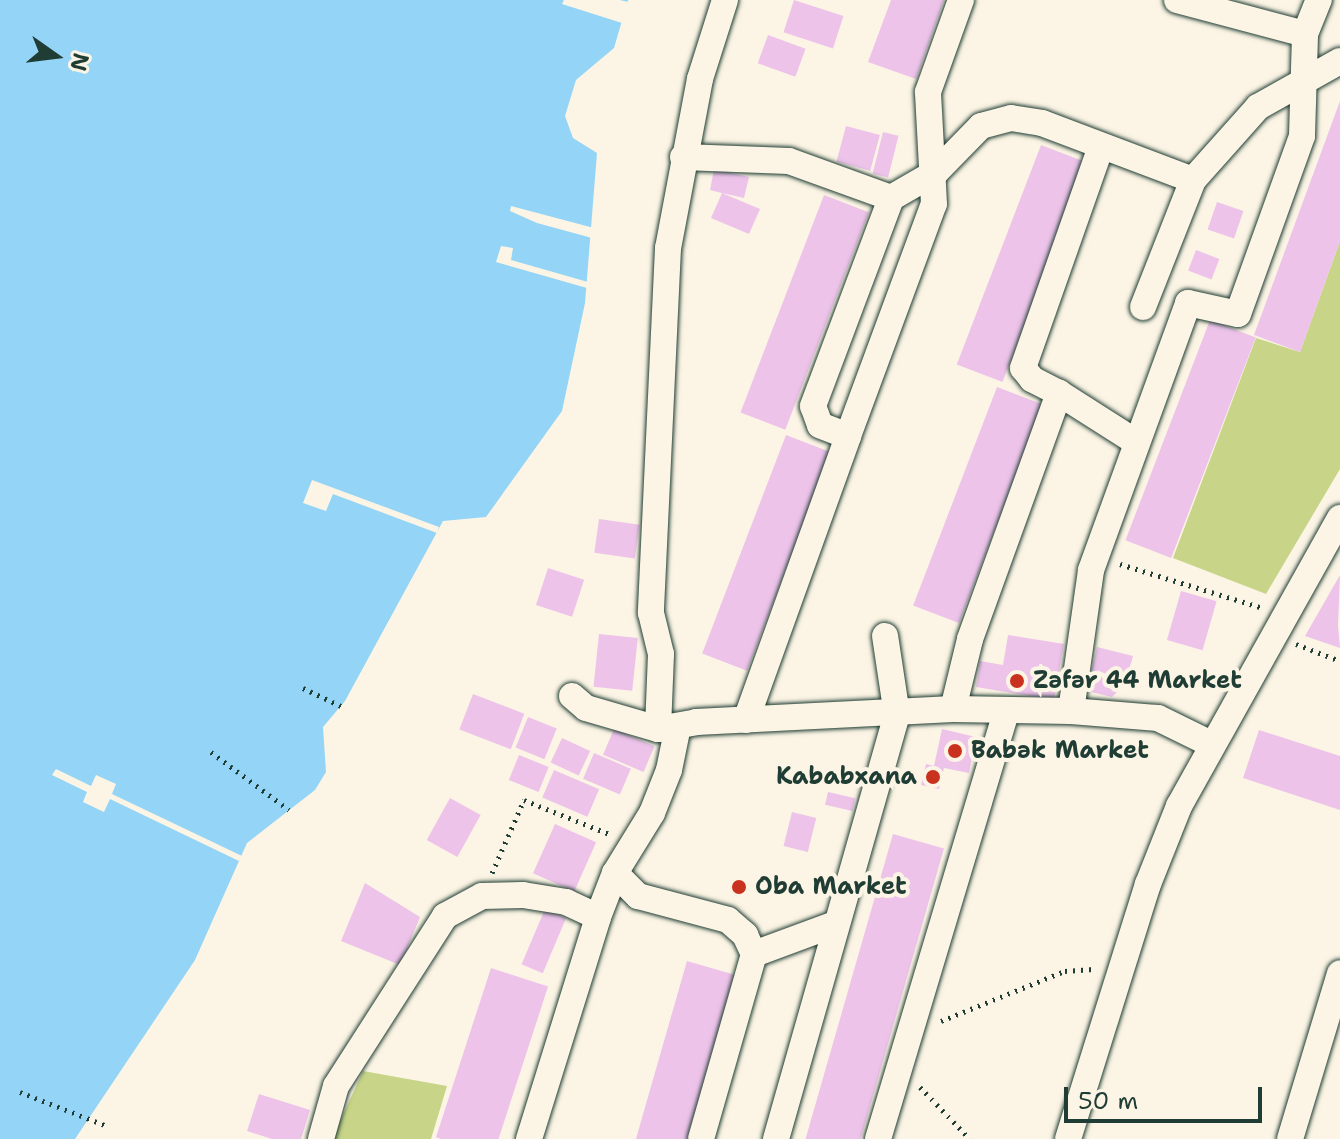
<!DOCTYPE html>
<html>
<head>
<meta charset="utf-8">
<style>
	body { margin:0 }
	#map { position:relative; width:1340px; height:1139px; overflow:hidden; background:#fcf5e5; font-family:"Shantell Sans",sans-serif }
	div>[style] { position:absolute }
	.green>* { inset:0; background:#c8d588 }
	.water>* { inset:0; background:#94d4f6 }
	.pier>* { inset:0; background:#fcf5e5 }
	.building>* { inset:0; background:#edc3ea; transform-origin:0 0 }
	.path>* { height:5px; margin-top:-2.5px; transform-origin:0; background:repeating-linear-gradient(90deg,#1f3d34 0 2px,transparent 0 8px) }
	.roads { filter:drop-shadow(0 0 2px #1f3d34) drop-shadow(0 0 2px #1f3d34) }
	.minor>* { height:26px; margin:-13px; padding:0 13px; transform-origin:13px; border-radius:13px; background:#fcf5e5 }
	.dots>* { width:22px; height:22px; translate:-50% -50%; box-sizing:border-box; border:4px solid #fcf5e5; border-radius:50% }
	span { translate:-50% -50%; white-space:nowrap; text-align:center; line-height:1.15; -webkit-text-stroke:8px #fcf5e5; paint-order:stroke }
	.poi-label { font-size:24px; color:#1f3d34; font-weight:700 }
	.left { translate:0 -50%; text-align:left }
	.right { translate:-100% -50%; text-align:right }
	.north { position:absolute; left:16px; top:16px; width:80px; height:80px; -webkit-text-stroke:6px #fcf5e5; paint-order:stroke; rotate:104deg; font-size:22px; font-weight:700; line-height:32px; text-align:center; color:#1f3d34 }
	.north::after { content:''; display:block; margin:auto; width:28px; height:36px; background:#1f3d34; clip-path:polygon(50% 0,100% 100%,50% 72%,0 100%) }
	.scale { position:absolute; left:1064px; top:1087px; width:198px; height:36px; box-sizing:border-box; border:4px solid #1f3d34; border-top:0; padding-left:10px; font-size:24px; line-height:28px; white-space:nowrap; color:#1f3d34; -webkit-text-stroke:6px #fcf5e5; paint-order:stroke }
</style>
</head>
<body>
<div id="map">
	<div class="green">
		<div style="clip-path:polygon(1340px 241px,1340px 469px,1266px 594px,1173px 558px,1256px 338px,1300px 352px)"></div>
		<div style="clip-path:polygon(363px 1071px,447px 1086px,431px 1139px,332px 1139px)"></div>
	</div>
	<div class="water">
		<div style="clip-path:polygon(0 0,628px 0,614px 48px,576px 80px,565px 116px,573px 138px,597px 153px,585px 303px,562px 411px,486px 517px,443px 521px,345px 701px,323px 727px,326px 772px,315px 790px,247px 843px,195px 960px,75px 1139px,0 1139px)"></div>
	</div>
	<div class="pier">
		<div style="clip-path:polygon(564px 0,620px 0,628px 2px,622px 23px,562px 4px)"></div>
		<div style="clip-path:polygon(511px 206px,594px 228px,592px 238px,537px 223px,510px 211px)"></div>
		<div style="clip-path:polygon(501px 246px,513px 248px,511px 260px,588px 282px,587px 288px,496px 262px)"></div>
		<div style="clip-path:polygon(312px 480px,439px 527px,437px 533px,333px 494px,326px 511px,303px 503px)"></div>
		<div style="clip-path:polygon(56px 769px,91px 786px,96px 775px,116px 784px,112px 794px,242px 856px,239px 861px,110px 799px,104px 812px,83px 802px,87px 792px,52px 775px)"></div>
	</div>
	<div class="building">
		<div style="left:794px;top:0;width:52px;height:34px;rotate:18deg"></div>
		<div style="clip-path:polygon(891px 0,944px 0,916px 79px,868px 62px)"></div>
		<div style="left:768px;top:35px;width:40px;height:30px;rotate:20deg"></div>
		<div style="clip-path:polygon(1340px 101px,1340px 241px,1300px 352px,1254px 335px)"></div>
		<div style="left:846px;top:126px;width:35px;height:37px;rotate:15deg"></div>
		<div style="left:883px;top:132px;width:16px;height:43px;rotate:14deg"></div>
		<div style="left:1041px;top:145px;width:49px;height:235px;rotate:21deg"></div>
		<div style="clip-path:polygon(714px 169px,749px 177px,744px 198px,722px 193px,760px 209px,749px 234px,711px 218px,722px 193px,710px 190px)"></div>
		<div style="left:824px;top:195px;width:48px;height:233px;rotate:21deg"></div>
		<div style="left:1217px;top:202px;width:28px;height:29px;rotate:19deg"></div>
		<div style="left:1196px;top:250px;width:25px;height:22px;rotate:21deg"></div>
		<div style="left:1210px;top:320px;width:49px;height:236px;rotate:21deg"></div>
		<div style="left:997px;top:387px;width:49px;height:234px;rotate:21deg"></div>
		<div style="left:786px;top:435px;width:48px;height:234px;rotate:21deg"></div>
		<div style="left:599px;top:519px;width:41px;height:34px;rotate:8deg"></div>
		<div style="left:548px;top:568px;width:38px;height:39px;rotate:18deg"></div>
		<div style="clip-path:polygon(1340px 575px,1338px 626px,1340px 648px,1305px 636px)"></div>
		<div style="left:1181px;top:591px;width:37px;height:51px;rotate:16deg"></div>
		<div style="left:599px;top:634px;width:39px;height:53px;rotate:6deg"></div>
		<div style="clip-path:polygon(1008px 635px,1064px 644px,1054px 700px,976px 687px,980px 661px,1003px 665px)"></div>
		<div style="clip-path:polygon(1097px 647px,1133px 656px,1125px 684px,1112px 697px,1087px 691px)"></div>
		<div style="left:473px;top:694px;width:55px;height:38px;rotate:21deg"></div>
		<div style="left:528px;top:717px;width:31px;height:33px;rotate:22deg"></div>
		<div style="left:614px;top:729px;width:44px;height:28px;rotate:23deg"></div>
		<div style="clip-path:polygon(942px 729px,976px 737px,969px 773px,944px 768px,939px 789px,921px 785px,926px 764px,934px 766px)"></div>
		<div style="clip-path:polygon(1259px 730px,1340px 756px,1340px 810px,1243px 778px)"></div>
		<div style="left:562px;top:738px;width:31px;height:27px;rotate:25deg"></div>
		<div style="left:594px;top:753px;width:40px;height:28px;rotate:23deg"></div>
		<div style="left:519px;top:755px;width:32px;height:27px;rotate:22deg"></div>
		<div style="left:554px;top:770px;width:49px;height:30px;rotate:23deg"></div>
		<div style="left:828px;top:792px;width:28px;height:13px;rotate:13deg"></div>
		<div style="left:450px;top:798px;width:35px;height:48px;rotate:29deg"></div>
		<div style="left:792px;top:812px;width:25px;height:35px;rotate:14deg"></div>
		<div style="left:555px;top:824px;width:45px;height:54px;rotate:24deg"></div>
		<div style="left:893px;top:834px;width:53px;height:319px;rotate:16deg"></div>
		<div style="clip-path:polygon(365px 883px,420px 917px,400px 965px,341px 941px)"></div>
		<div style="left:545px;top:909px;width:23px;height:60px;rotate:23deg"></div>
		<div style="left:687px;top:961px;width:54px;height:185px;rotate:16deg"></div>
		<div style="left:491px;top:968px;width:60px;height:178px;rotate:18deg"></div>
		<div style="clip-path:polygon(259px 1094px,310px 1110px,301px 1139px,272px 1139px,247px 1131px)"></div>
	</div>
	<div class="path">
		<div style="left:1120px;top:564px;width:150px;rotate:17.1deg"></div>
		<div style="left:1296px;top:644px;width:47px;rotate:21.1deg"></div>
		<div style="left:303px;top:688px;width:42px;rotate:25.3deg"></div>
		<div style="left:211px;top:752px;width:97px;rotate:36.6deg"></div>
		<div style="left:492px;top:873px;width:80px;rotate:-66.3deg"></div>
		<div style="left:524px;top:800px;width:95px;rotate:21.7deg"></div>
		<div style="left:941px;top:1021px;width:134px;rotate:-22deg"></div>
		<div style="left:1065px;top:971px;width:32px;rotate:-4deg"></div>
		<div style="left:920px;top:1087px;width:72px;rotate:46.1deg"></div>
		<div style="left:20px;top:1092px;width:93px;rotate:21.3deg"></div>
	</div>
	<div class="roads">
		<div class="minor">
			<div style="left:725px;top:0;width:83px;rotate:107.6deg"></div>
			<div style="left:700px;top:79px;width:172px;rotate:100.7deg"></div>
			<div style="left:668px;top:248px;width:365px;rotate:92.7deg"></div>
			<div style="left:651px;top:613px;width:42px;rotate:76.3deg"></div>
			<div style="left:661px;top:654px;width:75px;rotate:92.3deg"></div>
			<div style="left:658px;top:729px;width:39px;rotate:-10deg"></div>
			<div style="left:696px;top:722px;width:257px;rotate:-2.9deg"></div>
			<div style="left:953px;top:709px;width:118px;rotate:1deg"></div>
			<div style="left:1071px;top:711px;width:87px;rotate:4.6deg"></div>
			<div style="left:1158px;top:718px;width:59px;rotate:26.1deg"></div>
			<div style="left:1177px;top:0;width:132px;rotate:14.9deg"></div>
			<div style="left:683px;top:157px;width:106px;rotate:2.2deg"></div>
			<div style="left:789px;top:161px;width:109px;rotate:19.9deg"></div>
			<div style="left:1143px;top:307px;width:136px;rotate:-68.5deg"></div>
			<div style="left:1059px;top:393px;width:91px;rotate:32.5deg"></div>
			<div style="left:848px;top:436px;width:247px;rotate:-69.7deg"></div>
			<div style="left:934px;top:204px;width:112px;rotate:-93.1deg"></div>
			<div style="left:928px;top:92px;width:98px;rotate:-70.3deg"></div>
			<div style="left:572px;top:696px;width:18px;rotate:41deg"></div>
			<div style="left:586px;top:708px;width:75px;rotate:16.3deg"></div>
			<div style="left:953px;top:709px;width:72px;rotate:-76.3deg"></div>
			<div style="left:970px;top:639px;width:262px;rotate:-70.1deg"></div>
			<div style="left:1059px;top:393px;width:30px;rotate:-153deg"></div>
			<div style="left:1032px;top:379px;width:14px;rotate:-129deg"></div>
			<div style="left:1023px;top:368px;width:234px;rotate:-70.6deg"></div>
			<div style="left:1071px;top:711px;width:142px;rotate:-81.9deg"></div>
			<div style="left:1091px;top:570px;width:284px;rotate:-70deg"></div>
			<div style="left:1188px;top:303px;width:51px;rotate:12.4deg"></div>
			<div style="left:1238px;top:314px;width:189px;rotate:-70.2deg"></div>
			<div style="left:1302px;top:136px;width:102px;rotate:-88.3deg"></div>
			<div style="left:1305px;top:34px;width:37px;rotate:-68deg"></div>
			<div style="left:746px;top:720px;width:302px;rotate:-70.2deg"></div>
			<div style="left:848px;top:436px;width:30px;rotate:-159deg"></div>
			<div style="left:820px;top:425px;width:20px;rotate:-110deg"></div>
			<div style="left:813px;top:406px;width:222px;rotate:-69.4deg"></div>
			<div style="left:891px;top:198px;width:52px;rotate:-30deg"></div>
			<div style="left:936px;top:172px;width:64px;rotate:-45.6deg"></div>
			<div style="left:981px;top:126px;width:31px;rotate:-15deg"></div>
			<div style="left:1011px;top:118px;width:31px;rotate:9deg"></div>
			<div style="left:1042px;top:123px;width:161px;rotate:20.7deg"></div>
			<div style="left:1193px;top:180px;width:98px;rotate:-48.3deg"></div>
			<div style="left:1258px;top:107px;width:94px;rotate:-29.3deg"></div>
			<div style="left:615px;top:873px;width:33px;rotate:45deg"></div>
			<div style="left:638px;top:896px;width:93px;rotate:14.9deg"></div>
			<div style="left:728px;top:920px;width:23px;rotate:41deg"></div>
			<div style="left:745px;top:935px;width:21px;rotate:65deg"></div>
			<div style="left:754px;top:954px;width:192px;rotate:106deg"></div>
			<div style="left:754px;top:954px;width:86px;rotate:-20.3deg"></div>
			<div style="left:321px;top:1139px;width:55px;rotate:-74.2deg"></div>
			<div style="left:336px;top:1086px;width:202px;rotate:-57.3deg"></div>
			<div style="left:445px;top:916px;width:42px;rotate:-28.4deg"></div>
			<div style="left:482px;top:896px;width:41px;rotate:-1.4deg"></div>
			<div style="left:523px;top:895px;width:44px;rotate:9.2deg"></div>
			<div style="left:566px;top:902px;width:35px;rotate:25deg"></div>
			<div style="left:529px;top:1139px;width:232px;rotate:-72.7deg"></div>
			<div style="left:598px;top:917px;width:47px;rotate:-68.9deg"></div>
			<div style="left:615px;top:873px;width:70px;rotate:-58.3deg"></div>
			<div style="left:652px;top:813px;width:46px;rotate:-68.4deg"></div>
			<div style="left:669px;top:770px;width:45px;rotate:-78.4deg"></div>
			<div style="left:776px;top:1139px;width:441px;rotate:-74.1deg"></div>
			<div style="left:897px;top:715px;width:80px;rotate:-98.6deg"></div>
			<div style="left:878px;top:1139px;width:446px;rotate:-73.3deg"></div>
			<div style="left:1068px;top:1139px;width:267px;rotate:-72.6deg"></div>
			<div style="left:1148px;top:884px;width:84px;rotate:-68.3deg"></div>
			<div style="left:1179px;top:806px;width:330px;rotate:-60.8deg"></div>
			<div style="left:1290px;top:1139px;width:173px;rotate:-73.2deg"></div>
		</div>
	</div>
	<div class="dots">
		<div style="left:1017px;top:681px;background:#c8321e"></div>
		<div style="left:955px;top:751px;background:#c8321e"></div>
		<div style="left:933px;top:777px;background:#c8321e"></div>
		<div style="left:739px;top:887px;background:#c8321e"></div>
	</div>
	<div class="poi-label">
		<span class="left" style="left:1033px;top:681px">Zəfər 44 Market</span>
		<span class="left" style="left:971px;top:751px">Babək Market</span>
		<span class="right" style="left:917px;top:777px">Kababxana</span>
		<span class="left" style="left:755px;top:887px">Oba Market</span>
	</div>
	<div class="north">N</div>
	<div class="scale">50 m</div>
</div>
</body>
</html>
